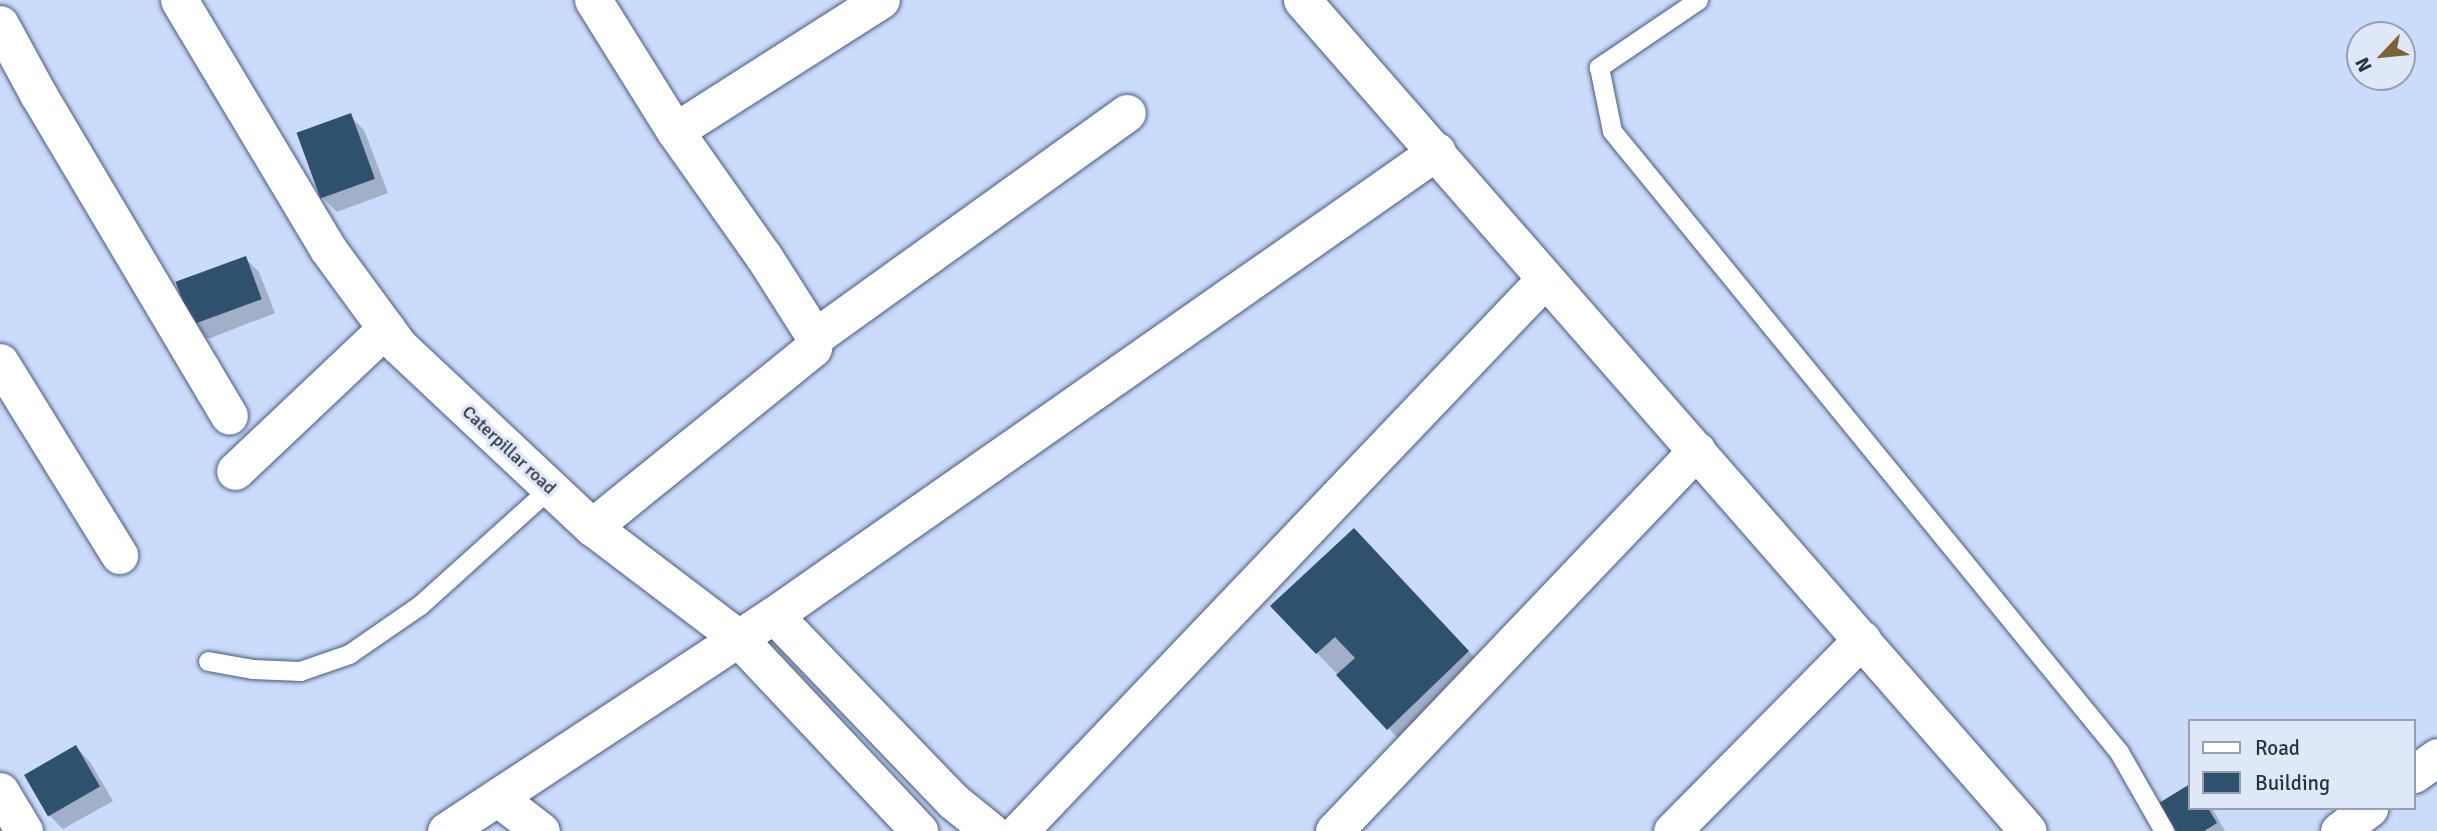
<!DOCTYPE html>
<html>
<head>
<meta charset="utf-8">
<style>
	body { margin:0 }
	#map { position:relative; width:2437px; height:831px; overflow:hidden; background:#cadbfc; font-family:Signika,sans-serif }
	div>[style] { position:absolute }
	.shadow>* { inset:0; background:#0003 }
	.building>* { inset:0; background:#2e516d; transform-origin:0 0 }
	.roads { filter:drop-shadow(0 0 2px #48597d) drop-shadow(0 0 2px #48597d) }
	.lane>* { height:19px; margin:-9.5px; padding:0 9.5px; transform-origin:9.5px; border-radius:9.5px; background:#fff }
	.street>* { height:37px; margin:-18.5px; padding:0 18.5px; transform-origin:18.5px; border-radius:18.5px; background:#fff }
	span { translate:-50% -50%; white-space:nowrap; text-align:center; line-height:1.15; -webkit-text-stroke:7px #dfe8f9; paint-order:stroke }
	.street-label { font-size:18px; color:#2a3242 }
	.legend { position:absolute; left:2188px; top:719px; width:228px; height:91px; box-sizing:border-box; background:#dfe8f9; border:2px solid #979fb0; margin:0; padding:9px 12px; list-style:none; font-size:21px; color:#2a3242 }
	.legend li { display:flex; align-items:center; gap:14px; height:35px }
	.legend b { width:35px; border:2px solid #979fb0 }
	.north { position:absolute; left:2346px; top:21px; width:70px; height:70px; box-sizing:border-box; background:#dfe8f9; border:2px solid #979fb0; border-radius:50%; rotate:244deg; font-size:19px; font-weight:700; line-height:28px; text-align:center; color:#2a3242 }
	.north::after { content:''; display:block; margin:auto; width:24px; height:32px; background:#7a6433; clip-path:polygon(50% 0,100% 100%,50% 72%,0 100%) }
</style>
</head>
<body>
<div id="map">
	<div class="shadow">
		<div style="clip-path:polygon(350px 116px,364px 130px,388px 193px,337px 212px,323px 198px)"></div>
		<div style="clip-path:polygon(245px 258px,259px 272px,275px 313px,208px 339px,194px 325px)"></div>
		<div style="clip-path:polygon(1379px 556px,1493px 677px,1413px 754px,1317px 653px)"></div>
		<div style="clip-path:polygon(76px 747px,90px 762px,113px 801px,63px 829px,49px 815px)"></div>
		<div style="clip-path:polygon(2190px 786px,2190px 808px,2212px 808px,2225px 831px,2178px 831px,2161px 803px)"></div>
	</div>
	<div class="building">
		<div style="left:351px;top:113px;width:70px;height:58px;rotate:70deg"></div>
		<div style="left:246px;top:256px;width:46px;height:75px;rotate:70deg"></div>
		<div style="clip-path:polygon(1354px 528px,1469px 651px,1387px 730px,1336px 675px,1355px 658px,1335px 637px,1316px 654px,1270px 606px)"></div>
		<div style="left:76px;top:745px;width:48px;height:60px;rotate:60deg"></div>
		<div style="clip-path:polygon(2190px 784px,2190px 808px,2208px 808px,2217px 823px,2204px 831px,2176px 831px,2159px 803px)"></div>
	</div>
	<div class="roads">
		<div class="lane">
			<div style="left:1698px;top:0;width:120px;rotate:145.9deg"></div>
			<div style="left:1599px;top:67px;width:65px;rotate:78.5deg"></div>
			<div style="left:1612px;top:131px;width:802px;rotate:50.77deg"></div>
			<div style="left:2119px;top:752px;width:91px;rotate:60.3deg"></div>
			<div style="left:208px;top:661px;width:46px;rotate:10.1deg"></div>
			<div style="left:253px;top:669px;width:47px;rotate:2.4deg"></div>
			<div style="left:300px;top:671px;width:52px;rotate:-19.1deg"></div>
			<div style="left:349px;top:654px;width:86px;rotate:-34.6deg"></div>
			<div style="left:420px;top:605px;width:175px;rotate:-42deg"></div>
		</div>
		<div class="street">
			<div style="left:179px;top:0;width:290px;rotate:59.1deg"></div>
			<div style="left:328px;top:249px;width:120px;rotate:53.8deg"></div>
			<div style="left:399px;top:346px;width:265px;rotate:43.2deg"></div>
			<div style="left:592px;top:527px;width:183px;rotate:37.2deg"></div>
			<div style="left:738px;top:638px;width:265px;rotate:46.8deg"></div>
			<div style="left:593px;top:0;width:155px;rotate:58deg"></div>
			<div style="left:675px;top:131px;width:154px;rotate:54.8deg"></div>
			<div style="left:764px;top:257px;width:95px;rotate:57.5deg"></div>
			<div style="left:1302px;top:0;width:1103px;rotate:48.86deg"></div>
			<div style="left:0;top:24px;width:80px;rotate:61.5deg"></div>
			<div style="left:38px;top:94px;width:374px;rotate:59.3deg"></div>
			<div style="left:675px;top:131px;width:244px;rotate:-32.5deg"></div>
			<div style="left:0;top:362px;width:227px;rotate:58.3deg"></div>
			<div style="left:235px;top:471px;width:208px;rotate:-43.4deg"></div>
			<div style="left:592px;top:527px;width:284px;rotate:-39deg"></div>
			<div style="left:813px;top:348px;width:11px;rotate:-80deg"></div>
			<div style="left:815px;top:337px;width:384px;rotate:-35.7deg"></div>
			<div style="left:774px;top:615px;width:258px;rotate:46.1deg"></div>
			<div style="left:953px;top:801px;width:48px;rotate:39deg"></div>
			<div style="left:2414px;top:774px;width:29px;rotate:-36deg"></div>
			<div style="left:0;top:791px;width:47px;rotate:59deg"></div>
			<div style="left:498px;top:798px;width:54px;rotate:37.5deg"></div>
			<div style="left:446px;top:831px;width:393px;rotate:-33.4deg"></div>
			<div style="left:774px;top:615px;width:809px;rotate:-34.99deg"></div>
			<div style="left:1019px;top:831px;width:762px;rotate:-46.38deg"></div>
			<div style="left:1334px;top:831px;width:526px;rotate:-46.39deg"></div>
			<div style="left:1672px;top:831px;width:270px;rotate:-45.3deg"></div>
			<div style="left:2339px;top:831px;width:38px;rotate:-37deg"></div>
		</div>
	</div>
	<div class="street-label">
		<span style="left:509px;top:450px;rotate:43deg">Caterpillar road</span>
	</div>
	<ul class="legend">
	<li><b style="height:9px;background:#fff"></b>Road</li>
	<li><b style="height:19px;background:#2e516d"></b>Building</li>
	</ul>
	<div class="north">N</div>
</div>
</body>
</html>
